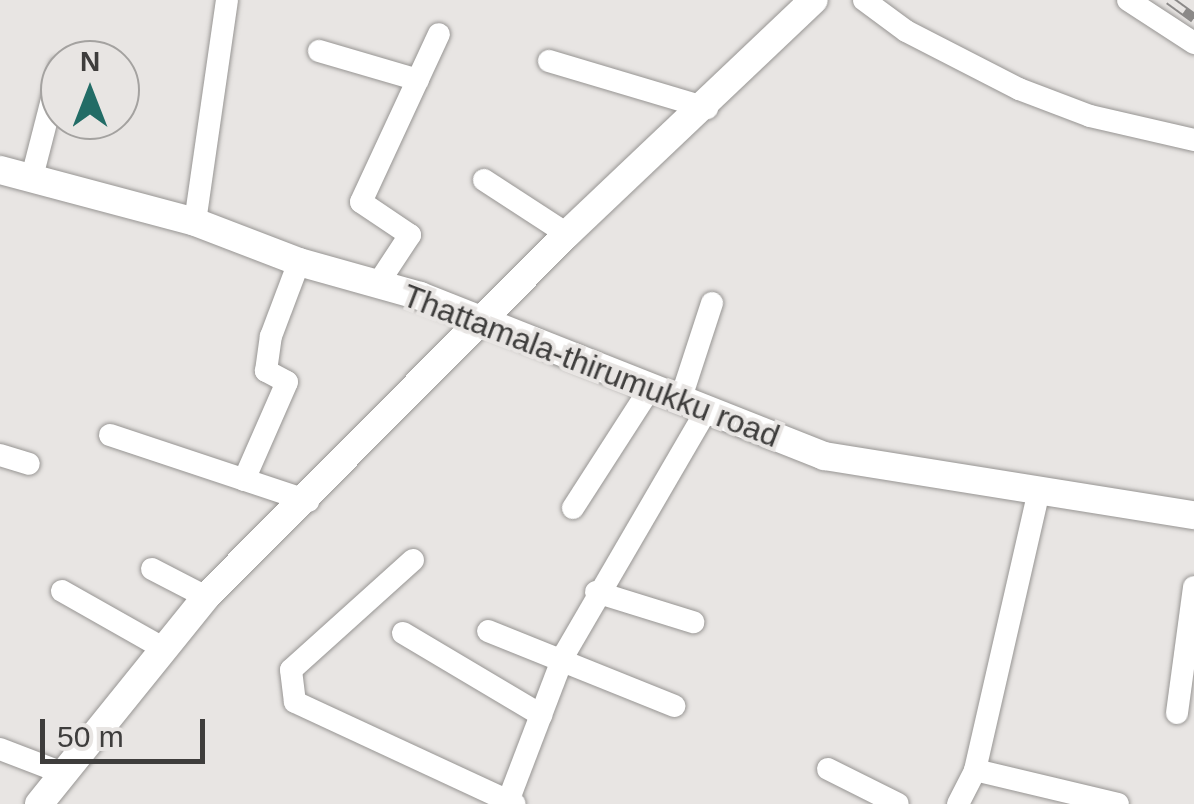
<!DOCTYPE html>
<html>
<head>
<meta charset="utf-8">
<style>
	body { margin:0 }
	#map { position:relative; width:1194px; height:804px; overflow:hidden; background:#e8e5e3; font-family:Arial,sans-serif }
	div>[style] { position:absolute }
	.roads { filter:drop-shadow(0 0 2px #979593) drop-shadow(0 0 2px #979593) }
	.minor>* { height:22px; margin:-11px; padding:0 11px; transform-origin:11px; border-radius:11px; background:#fff }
	.tertiary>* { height:28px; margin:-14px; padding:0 14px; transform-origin:14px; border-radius:14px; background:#fff }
	.rail>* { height:10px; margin-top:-5px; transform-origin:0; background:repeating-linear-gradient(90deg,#e8e5e3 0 19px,#8b8988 0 38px); box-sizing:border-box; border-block:2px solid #8b8988 }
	span { translate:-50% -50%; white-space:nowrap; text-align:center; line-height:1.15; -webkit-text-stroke:8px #e8e5e3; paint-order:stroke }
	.street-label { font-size:32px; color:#3e3d3c }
	.north { position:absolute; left:40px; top:40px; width:100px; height:100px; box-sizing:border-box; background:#e8e5e3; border:2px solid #a4a2a0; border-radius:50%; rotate:0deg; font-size:28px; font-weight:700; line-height:40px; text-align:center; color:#3e3d3c }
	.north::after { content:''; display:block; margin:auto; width:35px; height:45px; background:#226c66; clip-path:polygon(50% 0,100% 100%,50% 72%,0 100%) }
	.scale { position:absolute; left:40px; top:719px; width:165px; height:45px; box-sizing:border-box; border:5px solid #3e3d3c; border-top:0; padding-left:12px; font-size:30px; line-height:35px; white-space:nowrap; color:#3e3d3c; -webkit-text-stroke:8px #e8e5e3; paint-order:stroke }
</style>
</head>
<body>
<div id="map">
	<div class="roads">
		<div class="minor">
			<div style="left:864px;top:0;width:52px;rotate:36.4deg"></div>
			<div style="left:906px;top:31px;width:127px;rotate:27.2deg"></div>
			<div style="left:1019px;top:89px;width:76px;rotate:20.8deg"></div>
			<div style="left:1090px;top:116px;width:107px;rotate:13deg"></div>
			<div style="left:1128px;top:0;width:79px;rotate:33.1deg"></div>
			<div style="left:319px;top:51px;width:103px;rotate:16.3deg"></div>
			<div style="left:549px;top:61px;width:165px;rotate:16.6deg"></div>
			<div style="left:32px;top:177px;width:113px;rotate:-75.6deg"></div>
			<div style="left:484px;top:180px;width:99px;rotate:33deg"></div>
			<div style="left:195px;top:222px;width:224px;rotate:-81.8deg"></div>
			<div style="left:377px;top:285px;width:60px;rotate:-56.6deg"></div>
			<div style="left:410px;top:235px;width:59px;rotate:-146deg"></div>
			<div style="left:361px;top:202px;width:185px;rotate:-65.1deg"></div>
			<div style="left:680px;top:401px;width:103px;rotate:-71.9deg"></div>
			<div style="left:110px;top:435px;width:209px;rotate:18.4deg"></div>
			<div style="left:0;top:455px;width:30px;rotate:17deg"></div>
			<div style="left:244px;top:480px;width:107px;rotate:-66.3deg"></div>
			<div style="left:287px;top:382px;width:24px;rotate:-152deg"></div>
			<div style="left:266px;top:371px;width:35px;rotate:-82deg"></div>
			<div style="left:271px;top:336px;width:79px;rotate:-69.3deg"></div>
			<div style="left:573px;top:508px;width:140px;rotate:-57.2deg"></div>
			<div style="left:413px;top:560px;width:164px;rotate:138deg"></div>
			<div style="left:291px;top:670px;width:32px;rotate:83deg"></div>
			<div style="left:295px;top:702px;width:242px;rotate:24.9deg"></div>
			<div style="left:152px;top:569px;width:61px;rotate:27.4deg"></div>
			<div style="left:62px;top:591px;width:114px;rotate:29.5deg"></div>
			<div style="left:596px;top:592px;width:102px;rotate:17.2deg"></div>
			<div style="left:488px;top:631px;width:201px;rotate:21.9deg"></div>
			<div style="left:403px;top:633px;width:161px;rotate:30.7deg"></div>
			<div style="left:1177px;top:713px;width:127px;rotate:-82.3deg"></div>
			<div style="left:0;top:749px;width:67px;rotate:20.9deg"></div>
			<div style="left:828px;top:769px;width:78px;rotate:26.6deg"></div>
			<div style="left:975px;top:770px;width:147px;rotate:13.4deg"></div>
			<div style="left:507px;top:804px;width:160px;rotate:-69.1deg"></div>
			<div style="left:564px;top:655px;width:282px;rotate:-59.8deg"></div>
			<div style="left:958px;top:804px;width:38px;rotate:-63deg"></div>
			<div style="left:975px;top:770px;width:286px;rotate:-77.1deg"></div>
		</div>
		<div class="tertiary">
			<div style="left:0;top:170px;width:202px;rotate:14.9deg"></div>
			<div style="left:195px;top:222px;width:111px;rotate:21deg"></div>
			<div style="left:299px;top:262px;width:126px;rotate:15.7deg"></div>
			<div style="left:420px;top:296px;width:435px;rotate:21.6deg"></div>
			<div style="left:824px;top:456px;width:375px;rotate:9.1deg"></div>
			<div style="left:39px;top:804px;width:266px;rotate:-51.1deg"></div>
			<div style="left:206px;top:597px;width:512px;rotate:-45.16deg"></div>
			<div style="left:567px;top:234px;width:340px;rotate:-43.5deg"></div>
		</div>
	</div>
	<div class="rail">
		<div style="left:1169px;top:0;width:31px;rotate:36deg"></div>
	</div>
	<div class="street-label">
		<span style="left:591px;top:366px;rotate:21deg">Thattamala-thirumukku road</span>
	</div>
	<div class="north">N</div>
	<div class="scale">50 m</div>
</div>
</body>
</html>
